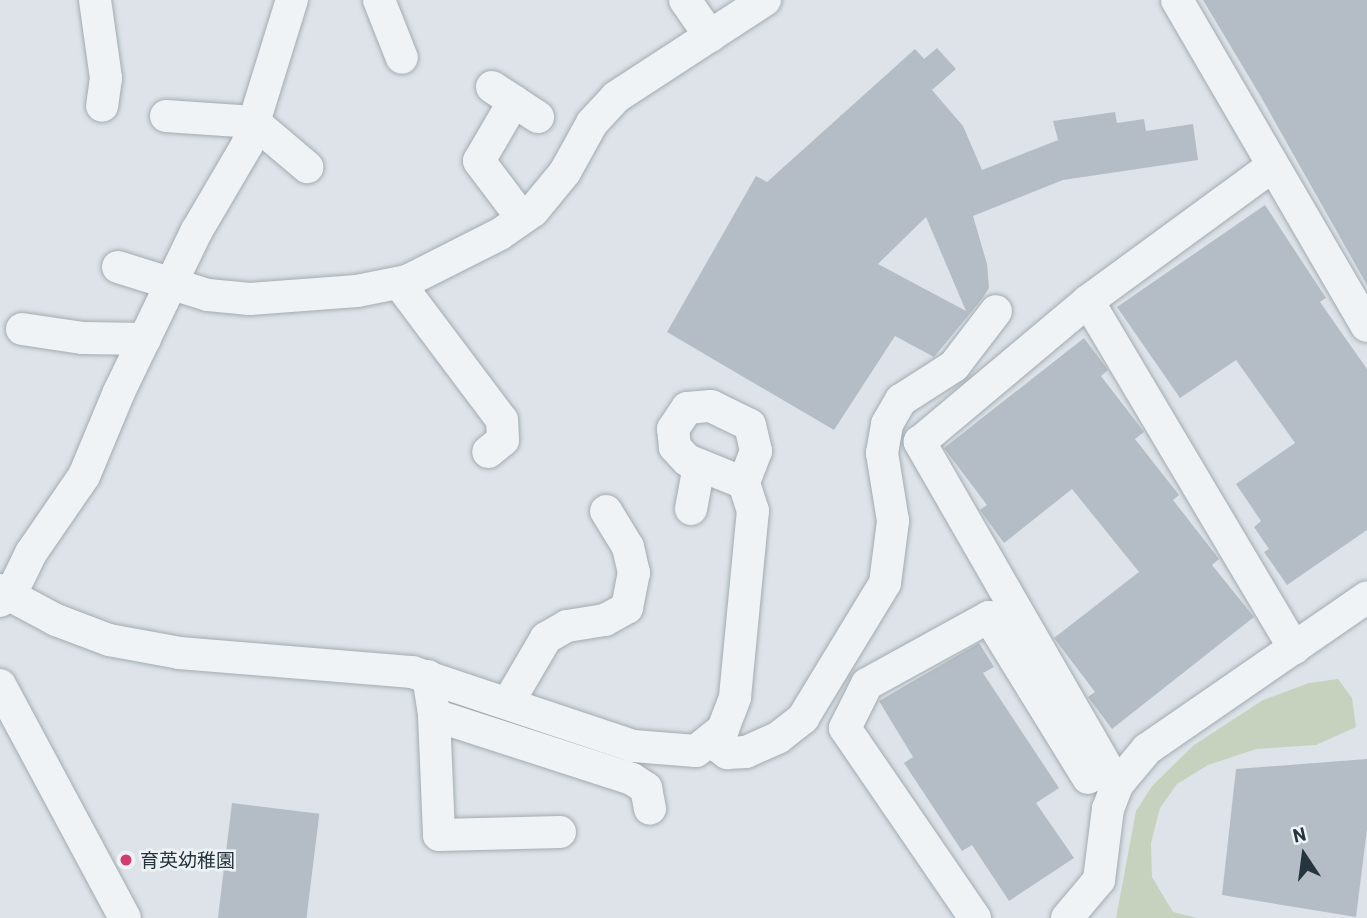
<!DOCTYPE html>
<html>
<head>
<meta charset="utf-8">
<style>
	body { margin:0 }
	#map { position:relative; width:1367px; height:918px; overflow:hidden; background:#dde3e8; font-family:Barlow,"Noto Sans JP",sans-serif }
	div>[style] { position:absolute }
	.green>* { inset:0; background:#c7d2be }
	.building>* { inset:0; background:#b4bdc5; transform-origin:0 0 }
	.roads { filter:drop-shadow(0 0 2px #a2abb2) drop-shadow(0 0 2px #a2abb2) }
	.street>* { height:32px; margin:-16px; padding:0 16px; transform-origin:16px; border-radius:16px; background:#f0f3f6 }
	.dots>* { width:19px; height:19px; translate:-50% -50%; box-sizing:border-box; border:4px solid #edf2f5; border-radius:50% }
	span { translate:-50% -50%; white-space:nowrap; text-align:center; line-height:1.15; -webkit-text-stroke:5px #edf2f5; paint-order:stroke }
	.poi-label { font-size:19px; color:#26343f }
	.left { translate:0 -50%; text-align:left }
	.north { position:absolute; left:1269px; top:820px; width:70px; height:70px; -webkit-text-stroke:5px #edf2f5; paint-order:stroke; rotate:347deg; font-size:19px; font-weight:700; line-height:28px; text-align:center; color:#26343f }
	.north::after { content:''; display:block; margin:auto; width:24px; height:32px; background:#26343f; clip-path:polygon(50% 0,100% 100%,50% 72%,0 100%) }
</style>
</head>
<body>
<div id="map">
	<div class="green">
		<div style="clip-path:polygon(1338px 679px,1352px 698px,1356px 727px,1316px 745px,1256px 749px,1208px 765px,1177px 784px,1160px 808px,1151px 843px,1152px 877px,1173px 912px,1197px 918px,1116px 918px,1136px 811px,1152px 786px,1194px 745px,1263px 700px,1309px 683px)"></div>
	</div>
	<div class="building">
		<div style="clip-path:polygon(1203px 0,1367px 0,1367px 285px,1261px 97px)"></div>
		<div style="clip-path:polygon(evenodd,937px 48px,956px 69px,932px 90px,963px 126px,982px 170px,1058px 140px,1053px 121px,1115px 112px,1117px 123px,1144px 119px,1146px 131px,1193px 124px,1198px 160px,1063px 180px,973px 216px,987px 264px,989px 288px,982px 299px,934px 357px,895px 336px,834px 430px,667px 332px,756px 176px,767px 182px,915px 49px,924px 59px,937px 48px,926px 217px,966px 311px,878px 264px,926px 217px)"></div>
		<div style="clip-path:polygon(1265px 205px,1326px 298px,1320px 302px,1367px 369px,1367px 530px,1287px 585px,1264px 552px,1269px 549px,1254px 527px,1261px 521px,1236px 484px,1295px 443px,1236px 360px,1180px 398px,1117px 307px)"></div>
		<div style="clip-path:polygon(1084px 338px,1108px 370px,1101px 376px,1144px 432px,1135px 439px,1179px 495px,1173px 500px,1219px 559px,1212px 565px,1254px 617px,1112px 729px,1088px 697px,1095px 692px,1054px 638px,1139px 572px,1072px 489px,1004px 543px,980px 510px,987px 505px,944px 448px)"></div>
		<div style="clip-path:polygon(979px 643px,994px 667px,983px 673px,1059px 788px,1036px 803px,1074px 858px,1009px 901px,972px 845px,962px 851px,904px 763px,913px 757px,879px 701px)"></div>
		<div style="clip-path:polygon(1367px 759px,1367px 829px,1356px 917px,1222px 895px,1236px 769px)"></div>
		<div style="left:232px;top:803px;width:88px;height:116px;rotate:7deg"></div>
	</div>
	<div class="roads">
		<div class="street">
			<div style="left:95px;top:0;width:79px;rotate:82deg"></div>
			<div style="left:106px;top:78px;width:28px;rotate:98deg"></div>
			<div style="left:379px;top:0;width:62px;rotate:68.4deg"></div>
			<div style="left:685px;top:0;width:44px;rotate:55.2deg"></div>
			<div style="left:1177px;top:0;width:377px;rotate:59.8deg"></div>
			<div style="left:492px;top:87px;width:55px;rotate:33.1deg"></div>
			<div style="left:514px;top:101px;width:69px;rotate:120.3deg"></div>
			<div style="left:479px;top:161px;width:71px;rotate:53deg"></div>
			<div style="left:166px;top:116px;width:88px;rotate:3.9deg"></div>
			<div style="left:254px;top:122px;width:70px;rotate:40.3deg"></div>
			<div style="left:118px;top:267px;width:94px;rotate:17.3deg"></div>
			<div style="left:208px;top:295px;width:42px;rotate:5.4deg"></div>
			<div style="left:250px;top:299px;width:107px;rotate:-4.3deg"></div>
			<div style="left:357px;top:291px;width:51px;rotate:-11.3deg"></div>
			<div style="left:407px;top:281px;width:104px;rotate:-26.8deg"></div>
			<div style="left:500px;top:234px;width:40px;rotate:-34.9deg"></div>
			<div style="left:533px;top:211px;width:50px;rotate:-50.6deg"></div>
			<div style="left:565px;top:172px;width:56px;rotate:-61.1deg"></div>
			<div style="left:592px;top:123px;width:35px;rotate:-47deg"></div>
			<div style="left:616px;top:97px;width:178px;rotate:-33.1deg"></div>
			<div style="left:399px;top:283px;width:171px;rotate:53.1deg"></div>
			<div style="left:502px;top:420px;width:20px;rotate:87deg"></div>
			<div style="left:503px;top:440px;width:19px;rotate:141deg"></div>
			<div style="left:1088px;top:301px;width:404px;rotate:59.3deg"></div>
			<div style="left:22px;top:329px;width:62px;rotate:8.4deg"></div>
			<div style="left:83px;top:338px;width:62px;rotate:0.9deg"></div>
			<div style="left:691px;top:509px;width:44px;rotate:-79.5deg"></div>
			<div style="left:0;top:590px;width:64px;rotate:28.2deg"></div>
			<div style="left:56px;top:620px;width:57px;rotate:20.7deg"></div>
			<div style="left:109px;top:640px;width:72px;rotate:10.4deg"></div>
			<div style="left:180px;top:653px;width:233px;rotate:4.7deg"></div>
			<div style="left:412px;top:672px;width:233px;rotate:18.5deg"></div>
			<div style="left:633px;top:746px;width:63px;rotate:4.5deg"></div>
			<div style="left:696px;top:751px;width:35px;rotate:-39deg"></div>
			<div style="left:723px;top:729px;width:34px;rotate:-69deg"></div>
			<div style="left:735px;top:697px;width:187px;rotate:-84.5deg"></div>
			<div style="left:753px;top:511px;width:29px;rotate:-108deg"></div>
			<div style="left:744px;top:483px;width:61px;rotate:-158deg"></div>
			<div style="left:687px;top:460px;width:18px;rotate:-133deg"></div>
			<div style="left:675px;top:447px;width:18px;rotate:-96deg"></div>
			<div style="left:673px;top:429px;width:25px;rotate:-56deg"></div>
			<div style="left:687px;top:408px;width:24px;rotate:-5deg"></div>
			<div style="left:711px;top:406px;width:43px;rotate:26deg"></div>
			<div style="left:750px;top:425px;width:27px;rotate:77deg"></div>
			<div style="left:756px;top:451px;width:34px;rotate:111deg"></div>
			<div style="left:0;top:601px;width:13px;rotate:-32deg"></div>
			<div style="left:11px;top:594px;width:46px;rotate:-64deg"></div>
			<div style="left:31px;top:553px;width:93px;rotate:-55.5deg"></div>
			<div style="left:84px;top:476px;width:91px;rotate:-67.4deg"></div>
			<div style="left:119px;top:392px;width:178px;rotate:-64.3deg"></div>
			<div style="left:196px;top:232px;width:101px;rotate:-59.6deg"></div>
			<div style="left:247px;top:145px;width:152px;rotate:-72.8deg"></div>
			<div style="left:428px;top:676px;width:39px;rotate:81deg"></div>
			<div style="left:434px;top:715px;width:120px;rotate:87.6deg"></div>
			<div style="left:439px;top:835px;width:121px;rotate:-1.4deg"></div>
			<div style="left:0;top:685px;width:264px;rotate:61.8deg"></div>
			<div style="left:508px;top:703px;width:75px;rotate:-59.7deg"></div>
			<div style="left:546px;top:638px;width:24px;rotate:-30deg"></div>
			<div style="left:567px;top:626px;width:38px;rotate:-9deg"></div>
			<div style="left:605px;top:620px;width:25px;rotate:-29deg"></div>
			<div style="left:627px;top:608px;width:36px;rotate:-79deg"></div>
			<div style="left:634px;top:573px;width:27px;rotate:-103deg"></div>
			<div style="left:628px;top:547px;width:42px;rotate:-121.4deg"></div>
			<div style="left:434px;top:715px;width:208px;rotate:17.9deg"></div>
			<div style="left:632px;top:779px;width:17px;rotate:33deg"></div>
			<div style="left:646px;top:788px;width:21px;rotate:79deg"></div>
			<div style="left:712px;top:742px;width:19px;rotate:36deg"></div>
			<div style="left:727px;top:753px;width:19px;rotate:-3deg"></div>
			<div style="left:746px;top:752px;width:36px;rotate:-24deg"></div>
			<div style="left:779px;top:737px;width:31px;rotate:-38deg"></div>
			<div style="left:803px;top:718px;width:158px;rotate:-58.7deg"></div>
			<div style="left:885px;top:583px;width:63px;rotate:-82.6deg"></div>
			<div style="left:893px;top:521px;width:69px;rotate:-99.2deg"></div>
			<div style="left:882px;top:453px;width:29px;rotate:-80deg"></div>
			<div style="left:887px;top:424px;width:28px;rotate:-60deg"></div>
			<div style="left:901px;top:400px;width:63px;rotate:-32.7deg"></div>
			<div style="left:954px;top:366px;width:69px;rotate:-52.6deg"></div>
			<div style="left:1117px;top:785px;width:396px;rotate:-119.9deg"></div>
			<div style="left:920px;top:442px;width:219px;rotate:-40deg"></div>
			<div style="left:1088px;top:301px;width:227px;rotate:-36.2deg"></div>
			<div style="left:975px;top:918px;width:230px;rotate:-124.4deg"></div>
			<div style="left:845px;top:728px;width:49px;rotate:-63.4deg"></div>
			<div style="left:867px;top:684px;width:139px;rotate:-28.8deg"></div>
			<div style="left:989px;top:617px;width:189px;rotate:58.4deg"></div>
			<div style="left:1067px;top:918px;width:50px;rotate:-49.9deg"></div>
			<div style="left:1099px;top:880px;width:72px;rotate:-82.8deg"></div>
			<div style="left:1108px;top:809px;width:26px;rotate:-69deg"></div>
			<div style="left:1117px;top:785px;width:47px;rotate:-50.2deg"></div>
			<div style="left:1147px;top:749px;width:267px;rotate:-34.6deg"></div>
		</div>
	</div>
	<div class="dots">
		<div style="left:126px;top:860px;background:#d23c6f"></div>
	</div>
	<div class="poi-label">
		<span class="left" style="left:140px;top:860px">育英幼稚園</span>
	</div>
	<div class="north">N</div>
</div>
</body>
</html>
